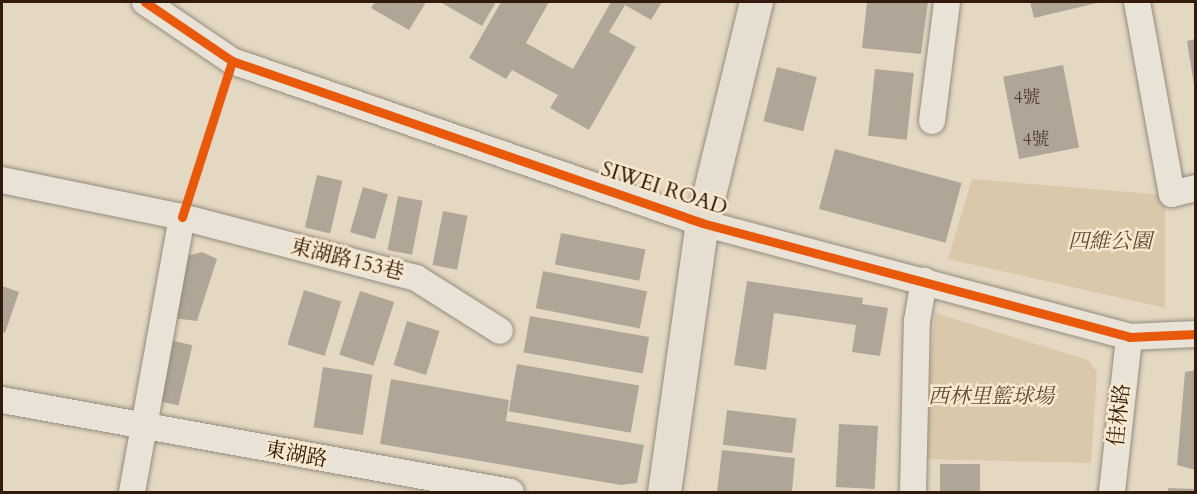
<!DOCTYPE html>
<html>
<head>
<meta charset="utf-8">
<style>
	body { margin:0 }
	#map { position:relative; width:1197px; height:494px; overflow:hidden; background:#e4d8c2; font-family:Cardo,"Noto Serif TC",serif }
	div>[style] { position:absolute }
	.green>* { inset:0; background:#dac8ab }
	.building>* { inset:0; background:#b0a697; transform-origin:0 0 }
	.roads { filter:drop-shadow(0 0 2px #958b7d) drop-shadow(0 0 2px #958b7d) }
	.minor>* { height:26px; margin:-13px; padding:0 13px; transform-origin:13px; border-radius:13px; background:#e9e2d7 }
	.major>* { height:33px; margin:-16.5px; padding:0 16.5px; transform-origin:16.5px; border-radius:16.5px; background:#e5ded1 }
	.cycleway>* { height:9px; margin:-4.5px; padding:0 4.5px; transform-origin:4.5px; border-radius:4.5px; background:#e8590c }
	span { translate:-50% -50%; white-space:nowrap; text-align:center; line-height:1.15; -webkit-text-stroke:5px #f7e8ce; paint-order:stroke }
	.number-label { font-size:18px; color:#523d30 }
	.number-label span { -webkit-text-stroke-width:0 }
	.street-label { font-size:21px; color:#321a0d }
	.park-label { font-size:21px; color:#624a37; font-style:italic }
	.frame { position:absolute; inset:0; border:3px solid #321a0d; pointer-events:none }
</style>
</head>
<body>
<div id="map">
	<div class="green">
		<div style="clip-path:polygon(972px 179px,1165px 195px,1165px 308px,948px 259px)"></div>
		<div style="clip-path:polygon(935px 313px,1088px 360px,1097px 372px,1091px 463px,922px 459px)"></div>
	</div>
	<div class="building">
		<div style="clip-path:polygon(375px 2px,426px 2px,409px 30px,371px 8px)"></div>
		<div style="clip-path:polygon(440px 2px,496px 2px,482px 26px)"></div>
		<div style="clip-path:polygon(501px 2px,549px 2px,526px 43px,573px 69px,611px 2px,662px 2px,651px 20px,625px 5px,609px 32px,636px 47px,589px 130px,550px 108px,558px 95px,512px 70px,506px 79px,469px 58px)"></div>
		<div style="clip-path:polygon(867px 2px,928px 2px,921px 54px,862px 48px)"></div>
		<div style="clip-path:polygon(1030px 2px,1101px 2px,1034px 18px)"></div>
		<div style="clip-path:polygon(1196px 39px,1196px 84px,1194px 85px,1187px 41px)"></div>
		<div style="left:1063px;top:65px;width:84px;height:61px;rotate:79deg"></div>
		<div style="left:777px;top:67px;width:41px;height:56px;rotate:14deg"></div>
		<div style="left:875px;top:69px;width:39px;height:67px;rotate:6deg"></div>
		<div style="left:835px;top:149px;width:131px;height:62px;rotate:15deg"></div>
		<div style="left:317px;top:175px;width:26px;height:54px;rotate:13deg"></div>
		<div style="left:363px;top:187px;width:26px;height:47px;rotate:16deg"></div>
		<div style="left:398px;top:196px;width:25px;height:55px;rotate:11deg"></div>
		<div style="left:443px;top:211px;width:25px;height:55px;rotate:11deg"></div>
		<div style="left:561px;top:233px;width:86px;height:32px;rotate:11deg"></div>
		<div style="clip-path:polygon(202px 252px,217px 259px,197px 321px,173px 318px,187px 256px)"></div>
		<div style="left:543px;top:271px;width:106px;height:38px;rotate:11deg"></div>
		<div style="clip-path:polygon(747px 281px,863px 298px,862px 304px,888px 308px,880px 356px,852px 352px,856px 325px,774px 313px,766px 370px,734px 365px)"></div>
		<div style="clip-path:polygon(2px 286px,19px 292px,5px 333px,2px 332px)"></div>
		<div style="left:304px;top:290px;width:39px;height:57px;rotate:17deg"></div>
		<div style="left:360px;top:291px;width:36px;height:67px;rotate:18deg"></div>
		<div style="left:530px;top:316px;width:121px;height:37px;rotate:10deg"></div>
		<div style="left:407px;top:321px;width:34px;height:46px;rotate:17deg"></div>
		<div style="left:170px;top:340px;width:23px;height:62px;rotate:13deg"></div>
		<div style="left:517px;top:364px;width:124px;height:48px;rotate:10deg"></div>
		<div style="left:323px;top:367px;width:50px;height:61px;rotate:9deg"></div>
		<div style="clip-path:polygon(1196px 370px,1196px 470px,1177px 465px,1185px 372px)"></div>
		<div style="clip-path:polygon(391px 379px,509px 400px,506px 421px,644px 445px,637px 483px,621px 485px,380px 444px)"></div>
		<div style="left:727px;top:410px;width:70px;height:35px;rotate:7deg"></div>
		<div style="left:839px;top:424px;width:39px;height:63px;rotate:3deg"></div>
		<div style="clip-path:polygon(722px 450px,795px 458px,792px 492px,717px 492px)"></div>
		<div style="left:940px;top:464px;width:40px;height:28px"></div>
		<div style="clip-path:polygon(1168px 488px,1196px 489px,1196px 492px,1168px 492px)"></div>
	</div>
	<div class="roads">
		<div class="minor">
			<div style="left:145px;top:2px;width:105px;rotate:34.1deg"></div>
			<div style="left:232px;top:61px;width:497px;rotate:19deg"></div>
			<div style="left:702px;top:223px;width:442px;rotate:14.9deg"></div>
			<div style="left:1129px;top:337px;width:67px;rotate:-2.6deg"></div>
			<div style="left:1137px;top:2px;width:195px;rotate:79.7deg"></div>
			<div style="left:1172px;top:194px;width:25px;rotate:-14deg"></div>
			<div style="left:932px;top:121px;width:120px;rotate:-82.8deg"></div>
			<div style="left:2px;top:180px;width:184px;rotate:11.6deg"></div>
			<div style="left:182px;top:217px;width:242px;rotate:14.6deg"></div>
			<div style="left:416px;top:278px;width:99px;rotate:32.2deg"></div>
			<div style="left:2px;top:400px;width:517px;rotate:10.25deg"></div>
			<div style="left:132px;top:492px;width:280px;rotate:-79.7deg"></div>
			<div style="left:913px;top:492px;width:171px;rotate:-88.7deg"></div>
			<div style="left:917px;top:321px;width:41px;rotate:-80.1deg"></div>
			<div style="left:1112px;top:492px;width:156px;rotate:-83.7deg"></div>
		</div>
		<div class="major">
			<div style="left:664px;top:492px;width:272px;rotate:-82deg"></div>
			<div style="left:702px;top:223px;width:228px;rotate:-76.3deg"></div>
		</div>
	</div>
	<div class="cycleway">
		<div style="left:145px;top:2px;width:105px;rotate:34.1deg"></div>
		<div style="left:232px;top:61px;width:497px;rotate:19deg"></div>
		<div style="left:702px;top:223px;width:442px;rotate:14.9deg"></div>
		<div style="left:1129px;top:337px;width:67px;rotate:-2.6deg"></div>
		<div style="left:182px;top:217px;width:164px;rotate:-72.2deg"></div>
	</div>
	<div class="number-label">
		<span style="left:1027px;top:98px">4號</span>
		<span style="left:1036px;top:140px">4號</span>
	</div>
	<div class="street-label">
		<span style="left:664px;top:189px;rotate:18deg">SIWEI ROAD</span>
		<span style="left:347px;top:260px;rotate:14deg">東湖路153巷</span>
		<span style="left:1120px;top:415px;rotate:-84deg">佳林路</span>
		<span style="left:296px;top:455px;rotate:10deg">東湖路</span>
	</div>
	<div class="park-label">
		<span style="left:1110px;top:242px">四維公園</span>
		<span style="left:991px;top:397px">西林里籃球場</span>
	</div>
	<div class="frame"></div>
</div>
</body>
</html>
